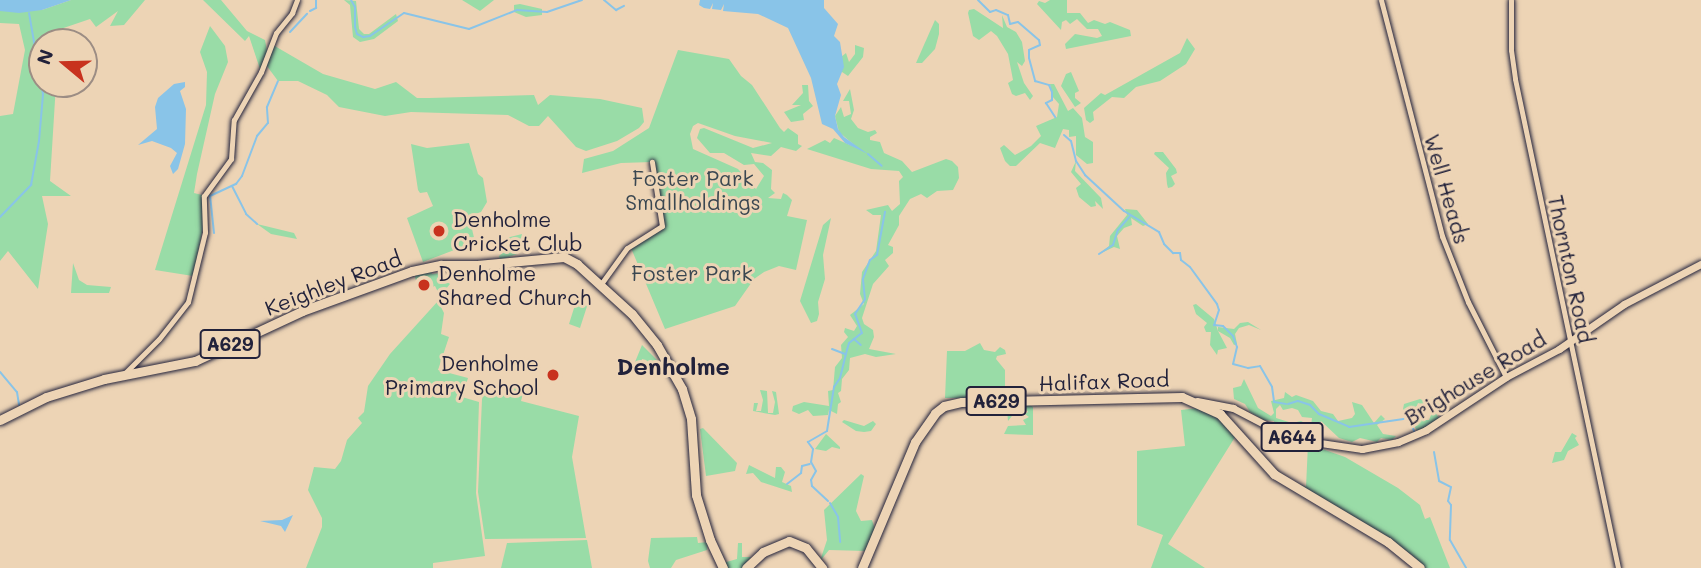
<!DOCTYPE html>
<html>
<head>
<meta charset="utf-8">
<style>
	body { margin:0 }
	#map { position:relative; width:1701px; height:568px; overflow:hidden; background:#edd4b5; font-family:Mali,sans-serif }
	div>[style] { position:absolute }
	.green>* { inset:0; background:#99dca7 }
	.water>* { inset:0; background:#89c4e8 }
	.stream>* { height:2px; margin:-1px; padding:0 1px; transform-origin:1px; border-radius:1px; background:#89c4e8 }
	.roads { filter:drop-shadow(0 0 2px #22223b) drop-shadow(0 0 2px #22223b) }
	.secondary>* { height:5px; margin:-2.5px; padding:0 2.5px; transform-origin:2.5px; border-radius:2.5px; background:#edd4b5 }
	.primary>* { height:7px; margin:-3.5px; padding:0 3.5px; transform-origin:3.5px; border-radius:3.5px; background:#edd4b5 }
	.highway>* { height:9px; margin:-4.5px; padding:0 4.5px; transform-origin:4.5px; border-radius:4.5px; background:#edd4b5 }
	.dots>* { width:19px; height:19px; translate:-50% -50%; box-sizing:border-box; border:4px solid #edd4b5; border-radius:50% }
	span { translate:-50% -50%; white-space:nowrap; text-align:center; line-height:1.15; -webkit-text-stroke:6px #edd4b5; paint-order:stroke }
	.shield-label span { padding:2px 5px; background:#edd4b5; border:2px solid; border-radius:5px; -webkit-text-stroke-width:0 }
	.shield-label { font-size:19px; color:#22223b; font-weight:700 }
	.park-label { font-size:21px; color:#3a4751 }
	.street-label { font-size:21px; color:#22223b }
	.poi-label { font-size:21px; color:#22223b }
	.left { translate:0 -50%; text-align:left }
	.right { translate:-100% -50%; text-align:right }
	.quarter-label { font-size:24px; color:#22223b; font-weight:700 }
	.north { position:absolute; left:28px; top:28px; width:70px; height:70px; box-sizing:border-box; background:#edd4b5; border:2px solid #9c8d84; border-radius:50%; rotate:289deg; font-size:19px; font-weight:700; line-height:28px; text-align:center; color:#22223b }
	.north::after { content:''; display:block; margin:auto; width:24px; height:32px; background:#c8321e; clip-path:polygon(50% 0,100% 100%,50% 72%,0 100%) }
</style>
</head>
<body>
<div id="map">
	<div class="green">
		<div style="clip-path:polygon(71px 0,145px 0,124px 25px,110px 26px,118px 11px,96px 27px,90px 19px,43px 35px,42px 84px,56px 84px,50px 181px,71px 196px,42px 196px,48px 224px,38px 289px,8px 251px,0 261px,0 116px,13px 114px,25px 50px,19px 24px,0 23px,0 11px,42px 10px)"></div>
		<div style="clip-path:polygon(203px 0,221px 0,247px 31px,265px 40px,267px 51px,273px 45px,323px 74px,375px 89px,396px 82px,417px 98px,429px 98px,534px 95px,538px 105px,550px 95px,600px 99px,642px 108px,644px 122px,639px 128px,617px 141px,586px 151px,576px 147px,548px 116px,539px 126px,529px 126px,508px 115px,411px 112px,385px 116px,339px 107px,327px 95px,298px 81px,278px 81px,264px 62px,260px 69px,249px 36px,245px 41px)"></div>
		<div style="clip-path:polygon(344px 0,356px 1px,359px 29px,364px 34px,369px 34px,396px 14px,398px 21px,374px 39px,360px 42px,353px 37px,350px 5px)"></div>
		<div style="clip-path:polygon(462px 0,494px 0,480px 11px)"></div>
		<div style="clip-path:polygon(1050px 0,1067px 0,1067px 13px,1080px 13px,1088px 23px,1094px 20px,1105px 24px,1110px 22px,1130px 30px,1131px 36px,1066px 49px,1065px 44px,1075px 34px,1097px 38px,1102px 36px,1098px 29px,1087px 29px,1077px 19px,1070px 24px,1066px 20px,1062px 22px,1061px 30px,1037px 4px,1039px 1px,1045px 3px)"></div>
		<div style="clip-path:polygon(520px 4px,542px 9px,542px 15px,526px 17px,514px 12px,514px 5px)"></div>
		<div style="clip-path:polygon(974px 9px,1003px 28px,1002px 15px,1007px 27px,1016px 32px,1022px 42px,1025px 61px,1022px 66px,1017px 62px,1024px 83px,1033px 96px,1030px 100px,1025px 93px,1016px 96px,1012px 94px,1008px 83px,1013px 80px,1008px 54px,997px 36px,991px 31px,979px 40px,973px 36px,968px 13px,969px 10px)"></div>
		<div style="clip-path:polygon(935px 20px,939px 24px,939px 34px,935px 49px,922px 63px,916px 63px)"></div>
		<div style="clip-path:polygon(210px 26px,225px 46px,228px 62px,215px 94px,197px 174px,194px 193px,202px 195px,204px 223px,193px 276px,155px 270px,206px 105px,207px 72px,200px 52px)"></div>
		<div style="clip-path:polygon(1187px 38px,1195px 49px,1186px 64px,1160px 81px,1136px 87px,1124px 98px,1112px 97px,1093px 112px,1094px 120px,1090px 123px,1086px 120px,1084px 108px,1101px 93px,1105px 95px,1180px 53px)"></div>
		<div style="clip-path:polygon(855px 45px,864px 48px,863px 57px,848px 76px,842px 72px,841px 57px,846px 53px,849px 62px,855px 54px)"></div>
		<div style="clip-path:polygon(evenodd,678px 50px,729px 59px,741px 76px,752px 85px,780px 128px,784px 132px,788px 128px,798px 135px,798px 144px,802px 146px,796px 151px,781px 147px,771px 156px,751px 153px,755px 162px,763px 163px,772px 170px,771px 189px,775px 193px,768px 198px,781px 199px,783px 193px,787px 195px,792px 200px,787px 216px,807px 220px,796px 270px,779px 266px,764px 272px,754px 279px,735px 306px,665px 329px,631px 248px,662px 226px,652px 162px,621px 163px,582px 173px,584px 159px,613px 151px,649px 128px,678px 50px,698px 123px,735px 136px,772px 143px,753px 148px,704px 128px,700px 129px,697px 138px,710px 153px,724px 153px,744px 165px,754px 164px,764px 176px,756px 189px,765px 199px,738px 169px,693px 149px,690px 134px,693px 126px,698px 123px)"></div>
		<div style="clip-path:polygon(1071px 72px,1079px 91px,1075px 93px,1075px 98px,1081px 103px,1075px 107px,1061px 86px,1066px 74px)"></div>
		<div style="clip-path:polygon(1050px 84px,1054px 84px,1068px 111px,1073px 108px,1082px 118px,1085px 137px,1093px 142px,1093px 163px,1087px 164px,1076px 155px,1076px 136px,1069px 137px,1069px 130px,1063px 129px,1055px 148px,1040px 143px,1016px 166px,1010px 166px,1005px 161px,1000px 148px,1004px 145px,1015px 155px,1031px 146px,1041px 136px,1036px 126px,1057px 117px,1059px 104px,1052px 96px)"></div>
		<div style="clip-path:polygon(802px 85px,808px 85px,809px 101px,813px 106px,803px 114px,804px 120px,791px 122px,784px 112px,801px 105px,792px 105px,803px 93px)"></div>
		<div style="clip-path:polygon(850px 89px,854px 110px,851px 119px,858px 128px,868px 132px,875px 130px,877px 133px,870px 137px,870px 140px,880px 142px,884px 153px,902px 161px,912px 172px,946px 159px,952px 161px,958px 167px,959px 178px,953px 190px,937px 191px,927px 198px,921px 194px,910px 199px,899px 216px,899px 225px,888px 245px,893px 247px,893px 253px,885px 260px,889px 266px,873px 284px,862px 318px,864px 324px,873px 330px,874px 337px,869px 349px,896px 354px,876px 357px,865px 354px,850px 358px,849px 370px,842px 379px,841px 391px,838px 393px,841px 402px,838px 404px,837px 414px,829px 410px,828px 415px,813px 416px,808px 410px,799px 414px,792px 411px,793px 406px,804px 402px,829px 406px,828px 391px,833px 390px,835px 367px,842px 358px,841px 345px,848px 337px,844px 332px,845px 328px,854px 331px,857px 326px,850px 315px,864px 304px,860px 294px,862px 272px,876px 251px,881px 215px,873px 215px,866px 210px,888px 205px,892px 211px,900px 204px,899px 181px,903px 177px,899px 171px,871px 169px,807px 149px,825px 140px,830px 143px,834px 138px,859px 149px,839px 132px,835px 116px,841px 107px,844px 117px,851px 114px,849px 101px,843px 101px)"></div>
		<div style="clip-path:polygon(469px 143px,478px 174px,483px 178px,487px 202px,481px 212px,469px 216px,475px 242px,423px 262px,407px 218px,433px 206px,427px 192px,420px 193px,418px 190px,411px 144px,427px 148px)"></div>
		<div style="clip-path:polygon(1155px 152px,1163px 152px,1176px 169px,1177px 173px,1171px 176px,1175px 184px,1172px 187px,1168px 188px,1167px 184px,1166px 173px,1169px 168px,1154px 154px)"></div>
		<div style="clip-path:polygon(1076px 161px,1075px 171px,1101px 198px,1103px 209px,1095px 201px,1096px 206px,1091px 207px,1079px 197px,1076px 188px,1081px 184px,1071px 172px)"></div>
		<div style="clip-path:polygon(1125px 209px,1137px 210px,1148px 224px,1143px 226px,1131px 218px,1132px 225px,1124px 228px,1117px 236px,1120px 249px,1114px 247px,1099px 254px,1109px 246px,1110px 236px,1127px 215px)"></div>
		<div style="clip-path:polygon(831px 218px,823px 255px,825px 279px,818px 302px,819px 314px,817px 321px,811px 323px,800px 301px,823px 225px)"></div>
		<div style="clip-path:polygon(257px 224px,294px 233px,297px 239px,271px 234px)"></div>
		<div style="clip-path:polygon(522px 234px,517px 254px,500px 260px,499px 256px,504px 252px,502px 239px)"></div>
		<div style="clip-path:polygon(73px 263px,79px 280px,87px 285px,111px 287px,109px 293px,71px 293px)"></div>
		<div style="clip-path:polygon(443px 268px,443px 273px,438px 276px,450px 284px,440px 296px,435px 286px,428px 288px,425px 278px,419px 280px,423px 292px,420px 293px,414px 274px,430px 269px,432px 274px,440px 273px)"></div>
		<div style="clip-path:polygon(586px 292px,591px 294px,580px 328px,569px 324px,575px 305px,583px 303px)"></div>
		<div style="clip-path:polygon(438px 301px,444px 313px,441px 334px,449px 337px,438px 370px,468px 378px,462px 397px,479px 402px,476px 493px,485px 556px,433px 563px,433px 568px,306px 568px,322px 527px,322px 518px,308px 490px,314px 467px,335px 469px,341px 461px,347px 440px,362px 423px,358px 418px,364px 412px,368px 386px,390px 354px)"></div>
		<div style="clip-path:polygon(1196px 304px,1214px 319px,1218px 331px,1218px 327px,1234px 329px,1240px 323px,1248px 322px,1261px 330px,1249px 325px,1239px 328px,1235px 334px,1237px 344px,1234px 345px,1230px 338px,1218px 331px,1227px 348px,1218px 350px,1217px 355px,1210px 345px,1211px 332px,1206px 332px,1204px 327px,1207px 323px,1196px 314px,1193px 305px)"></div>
		<div style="clip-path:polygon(980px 343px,984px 350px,995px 352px,1000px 347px,1005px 350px,1006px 354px,997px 356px,996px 359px,1005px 370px,1005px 392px,993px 392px,992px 398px,945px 398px,947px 351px,965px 351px)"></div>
		<div style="clip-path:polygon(642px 345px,661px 364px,659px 372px,647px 368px,649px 363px,646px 360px,642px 359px,640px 369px,633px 367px)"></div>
		<div style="clip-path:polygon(evenodd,1244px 379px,1258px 408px,1271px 416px,1274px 413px,1271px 401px,1284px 398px,1285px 392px,1292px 397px,1296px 395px,1313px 401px,1321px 411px,1333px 414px,1338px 421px,1352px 418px,1355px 414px,1352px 402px,1362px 405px,1374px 423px,1381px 415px,1385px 419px,1377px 425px,1383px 434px,1396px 436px,1392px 440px,1381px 438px,1377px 442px,1360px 438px,1352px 442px,1339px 438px,1321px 421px,1312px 439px,1289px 434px,1275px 427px,1274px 421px,1264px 420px,1250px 412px,1245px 404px,1234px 399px,1233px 388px,1241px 386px,1244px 379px,1280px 405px,1283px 410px,1292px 408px,1298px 410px,1302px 417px,1312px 418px,1311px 426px,1301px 421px,1292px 423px,1276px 418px,1276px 409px,1280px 405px)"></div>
		<div style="clip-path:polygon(514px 387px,524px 390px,521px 401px,579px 416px,572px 457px,586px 538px,485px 539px,478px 492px,482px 399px,485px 390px,510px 397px)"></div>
		<div style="clip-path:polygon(760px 390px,767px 391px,768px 413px,773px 413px,775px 402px,772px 391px,776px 392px,779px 414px,775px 415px,753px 411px,754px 403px,758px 403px,756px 411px,761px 411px,763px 400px)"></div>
		<div style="clip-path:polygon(1437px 396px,1443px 397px,1442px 407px,1449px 411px,1445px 416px,1434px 407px,1418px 403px,1415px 410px,1417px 420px,1429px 420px,1433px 410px,1440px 419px,1418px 432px,1403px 409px,1404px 404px,1420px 399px,1431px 404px,1432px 397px)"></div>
		<div style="clip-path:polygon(988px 403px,1029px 404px,1033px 407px,1033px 435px,1004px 434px,1008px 426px,1026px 425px,1023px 420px,1029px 417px,1025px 414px,1028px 412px,1025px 407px,1011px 408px,1015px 412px,1008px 421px,1007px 410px,996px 408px,988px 411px)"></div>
		<div style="clip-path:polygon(1198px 408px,1210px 411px,1237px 434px,1168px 544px,1205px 568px,1151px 568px,1163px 535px,1137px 525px,1137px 451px,1185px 446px,1181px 410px)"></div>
		<div style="clip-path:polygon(844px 420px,864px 426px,873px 421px,876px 424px,871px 431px,864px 432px,856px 431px,842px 422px)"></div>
		<div style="clip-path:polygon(703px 428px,737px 463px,735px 471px,706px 476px,700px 429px)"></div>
		<div style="clip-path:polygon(1572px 433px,1577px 436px,1575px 438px,1579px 445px,1568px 451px,1564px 460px,1552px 463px,1555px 452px,1561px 452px)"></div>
		<div style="clip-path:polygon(826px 434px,840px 447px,840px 449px,832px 447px,826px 451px,815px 449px)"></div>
		<div style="clip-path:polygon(1308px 444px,1345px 457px,1398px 488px,1420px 505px,1425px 519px,1430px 517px,1450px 568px,1425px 568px,1412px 555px,1290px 480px,1306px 487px)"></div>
		<div style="clip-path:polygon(749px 465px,775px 478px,776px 467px,781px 467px,785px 472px,782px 482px,791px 486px,792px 492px,761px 482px,753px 473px,746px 474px)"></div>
		<div style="clip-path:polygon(861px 474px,864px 476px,856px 511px,861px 521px,872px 520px,875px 529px,866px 551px,829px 550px,820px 561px,827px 540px,824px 510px)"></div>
		<div style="clip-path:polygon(697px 537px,698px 543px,708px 542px,707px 550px,676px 560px,671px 568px,650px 568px,648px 561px,651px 538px)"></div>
		<div style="clip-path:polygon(587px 540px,592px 568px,501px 568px,507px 543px)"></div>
		<div style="clip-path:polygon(738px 543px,742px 543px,742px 557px,751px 557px,742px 568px,727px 568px,723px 563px,737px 559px)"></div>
	</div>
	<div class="water">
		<div style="clip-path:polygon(0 0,71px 0,42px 10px,19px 13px,0 11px)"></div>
		<div style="clip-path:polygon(700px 0,824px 0,824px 8px,838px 24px,834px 36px,840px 42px,844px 67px,837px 84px,841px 95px,835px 116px,838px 129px,844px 137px,868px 154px,845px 143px,833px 129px,822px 124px,811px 78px,788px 28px,758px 14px,723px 11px,724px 4px,721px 10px,712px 9px,713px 3px,710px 9px,704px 8px,699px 5px)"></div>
		<div style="clip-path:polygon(185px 82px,185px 87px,180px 91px,186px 109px,185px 144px,178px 169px,173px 174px,170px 166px,177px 153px,171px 148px,152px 141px,138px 145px,157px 129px,155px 107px,158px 98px,174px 84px)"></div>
		<div style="clip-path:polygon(293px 515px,285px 532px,281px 526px,260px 521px,282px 520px)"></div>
	</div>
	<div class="stream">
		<div style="left:351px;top:0;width:8px;rotate:60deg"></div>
		<div style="left:355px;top:7px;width:20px;rotate:90deg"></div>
		<div style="left:355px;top:27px;width:7px;rotate:74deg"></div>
		<div style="left:357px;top:34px;width:7px;rotate:27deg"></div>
		<div style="left:363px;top:37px;width:7px;rotate:-8deg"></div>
		<div style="left:370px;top:36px;width:41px;rotate:-34.1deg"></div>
		<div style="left:404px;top:13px;width:67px;rotate:13.8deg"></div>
		<div style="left:469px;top:29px;width:52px;rotate:-21.6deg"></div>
		<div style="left:517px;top:10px;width:30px;rotate:4deg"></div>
		<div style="left:547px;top:12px;width:37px;rotate:-19deg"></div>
		<div style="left:604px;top:0;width:16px;rotate:40deg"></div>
		<div style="left:616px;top:10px;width:9px;rotate:-27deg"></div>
		<div style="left:978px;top:0;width:17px;rotate:45deg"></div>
		<div style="left:990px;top:12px;width:6px;rotate:-18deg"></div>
		<div style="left:996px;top:10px;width:13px;rotate:23deg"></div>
		<div style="left:1008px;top:15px;width:9px;rotate:77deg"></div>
		<div style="left:1010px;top:24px;width:8px;rotate:-14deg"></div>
		<div style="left:1018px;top:22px;width:28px;rotate:41deg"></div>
		<div style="left:1039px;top:40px;width:5px;rotate:79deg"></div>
		<div style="left:1040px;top:45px;width:12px;rotate:156deg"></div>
		<div style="left:1029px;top:50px;width:8px;rotate:90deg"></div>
		<div style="left:1029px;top:58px;width:24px;rotate:75deg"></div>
		<div style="left:1035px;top:81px;width:15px;rotate:16deg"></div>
		<div style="left:1049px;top:85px;width:8px;rotate:67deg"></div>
		<div style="left:1052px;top:92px;width:8px;rotate:90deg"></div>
		<div style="left:1052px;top:100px;width:7px;rotate:153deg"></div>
		<div style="left:1046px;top:103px;width:17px;rotate:57deg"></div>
		<div style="left:310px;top:11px;width:7px;rotate:-27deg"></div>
		<div style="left:316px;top:8px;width:8px;rotate:-90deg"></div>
		<div style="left:290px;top:32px;width:25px;rotate:-47deg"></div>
		<div style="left:1064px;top:135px;width:9px;rotate:41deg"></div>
		<div style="left:1071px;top:141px;width:21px;rotate:76deg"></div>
		<div style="left:1076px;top:161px;width:17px;rotate:57deg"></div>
		<div style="left:1085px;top:175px;width:53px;rotate:42.7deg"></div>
		<div style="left:1124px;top:211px;width:41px;rotate:31deg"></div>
		<div style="left:1159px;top:232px;width:13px;rotate:67deg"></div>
		<div style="left:1164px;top:244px;width:13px;rotate:45deg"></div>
		<div style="left:1173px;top:253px;width:7px"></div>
		<div style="left:1180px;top:253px;width:7px;rotate:82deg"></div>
		<div style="left:1181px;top:260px;width:11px;rotate:38deg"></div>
		<div style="left:1190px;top:267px;width:46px;rotate:53.9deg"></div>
		<div style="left:1217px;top:304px;width:6px;rotate:72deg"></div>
		<div style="left:1219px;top:310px;width:16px;rotate:108deg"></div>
		<div style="left:1214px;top:325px;width:9px;rotate:6deg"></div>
		<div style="left:1223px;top:326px;width:14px;rotate:45deg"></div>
		<div style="left:1233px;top:336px;width:12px;rotate:70deg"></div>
		<div style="left:1237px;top:347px;width:17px;rotate:103deg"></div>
		<div style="left:1233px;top:364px;width:16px;rotate:15deg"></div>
		<div style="left:1248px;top:368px;width:12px;rotate:-9deg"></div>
		<div style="left:1260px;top:366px;width:24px;rotate:60deg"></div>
		<div style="left:1272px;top:387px;width:15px;rotate:82deg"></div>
		<div style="left:1274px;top:402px;width:12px;rotate:9deg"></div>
		<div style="left:868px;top:154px;width:18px;rotate:41deg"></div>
		<div style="left:232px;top:186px;width:31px;rotate:63deg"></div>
		<div style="left:246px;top:214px;width:15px;rotate:42deg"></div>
		<div style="left:0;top:217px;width:45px;rotate:-45.9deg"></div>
		<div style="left:31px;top:185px;width:45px;rotate:-79.7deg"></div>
		<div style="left:39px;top:141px;width:47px;rotate:-85.1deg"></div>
		<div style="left:43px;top:94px;width:82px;rotate:-99.8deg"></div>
		<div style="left:214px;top:233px;width:37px;rotate:-96deg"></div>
		<div style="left:210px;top:196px;width:29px;rotate:-25deg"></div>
		<div style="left:236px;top:184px;width:10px;rotate:-53deg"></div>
		<div style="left:242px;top:176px;width:43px;rotate:-69.4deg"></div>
		<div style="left:257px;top:136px;width:17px;rotate:-50deg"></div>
		<div style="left:268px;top:123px;width:16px;rotate:-94deg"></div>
		<div style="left:267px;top:107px;width:28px;rotate:-67deg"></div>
		<div style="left:1099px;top:254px;width:17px;rotate:-33deg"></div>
		<div style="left:1113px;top:245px;width:16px;rotate:-72deg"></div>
		<div style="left:1118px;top:230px;width:18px;rotate:-49deg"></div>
		<div style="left:854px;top:339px;width:9px;rotate:41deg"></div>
		<div style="left:832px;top:349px;width:14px;rotate:21deg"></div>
		<div style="left:0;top:372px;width:26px;rotate:50deg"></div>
		<div style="left:17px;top:392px;width:13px;rotate:81deg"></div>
		<div style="left:1288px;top:404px;width:10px;rotate:-17deg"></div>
		<div style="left:1298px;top:401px;width:13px;rotate:18deg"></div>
		<div style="left:1310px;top:405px;width:13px;rotate:45deg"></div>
		<div style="left:1319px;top:414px;width:33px;rotate:23deg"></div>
		<div style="left:1349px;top:427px;width:55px;rotate:-8.4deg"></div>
		<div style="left:1407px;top:417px;width:16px;rotate:63deg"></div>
		<div style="left:1434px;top:452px;width:29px;rotate:80deg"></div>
		<div style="left:1439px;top:481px;width:13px;rotate:27deg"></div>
		<div style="left:1451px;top:487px;width:14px;rotate:102deg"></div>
		<div style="left:1448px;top:501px;width:5px;rotate:53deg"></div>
		<div style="left:1451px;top:505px;width:35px;rotate:92deg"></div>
		<div style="left:1450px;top:540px;width:32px;rotate:60deg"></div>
		<div style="left:787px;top:484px;width:18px;rotate:-38deg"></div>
		<div style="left:801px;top:473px;width:7px;rotate:-82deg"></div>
		<div style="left:802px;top:466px;width:8px;rotate:-14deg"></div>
		<div style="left:828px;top:501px;width:22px;rotate:-137deg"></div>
		<div style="left:812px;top:486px;width:6px;rotate:-99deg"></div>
		<div style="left:811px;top:480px;width:10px;rotate:-61deg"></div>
		<div style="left:816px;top:471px;width:10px;rotate:-119deg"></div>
		<div style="left:811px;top:462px;width:13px;rotate:-81deg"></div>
		<div style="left:813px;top:449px;width:9px;rotate:-126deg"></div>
		<div style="left:808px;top:442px;width:22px;rotate:-30deg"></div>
		<div style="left:827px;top:431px;width:45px;rotate:-81deg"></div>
		<div style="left:834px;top:387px;width:11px;rotate:-56deg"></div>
		<div style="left:840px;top:378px;width:29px;rotate:-76deg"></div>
		<div style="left:847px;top:350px;width:7px;rotate:-74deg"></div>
		<div style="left:849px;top:343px;width:16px;rotate:-38deg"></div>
		<div style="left:862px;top:333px;width:20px;rotate:-110deg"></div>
		<div style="left:855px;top:314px;width:18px;rotate:-56deg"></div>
		<div style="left:865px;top:299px;width:20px;rotate:-96deg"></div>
		<div style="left:863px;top:279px;width:20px;rotate:-70deg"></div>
		<div style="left:870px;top:260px;width:9px;rotate:-36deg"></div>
		<div style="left:877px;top:255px;width:44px;rotate:-79.5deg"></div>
		<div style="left:830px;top:503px;width:16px;rotate:60deg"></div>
		<div style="left:838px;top:517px;width:25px;rotate:85deg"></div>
	</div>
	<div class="roads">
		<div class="secondary">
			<div style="left:1381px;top:0;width:244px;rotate:75.5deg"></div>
			<div style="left:1442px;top:236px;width:71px;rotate:68.5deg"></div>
			<div style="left:1468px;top:302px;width:84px;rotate:63.1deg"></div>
			<div style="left:1511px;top:0;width:50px;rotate:90deg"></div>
			<div style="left:1511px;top:50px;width:29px;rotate:82deg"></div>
			<div style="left:1515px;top:79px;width:500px;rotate:78.1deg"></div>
			<div style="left:601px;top:284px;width:44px;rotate:-54.2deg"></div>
			<div style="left:627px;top:248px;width:41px;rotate:-32.2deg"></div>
			<div style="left:662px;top:226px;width:65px;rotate:-98.9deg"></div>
			<div style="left:124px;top:374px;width:49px;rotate:-45deg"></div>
			<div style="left:159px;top:339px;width:47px;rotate:-51.9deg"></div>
			<div style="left:188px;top:302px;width:72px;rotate:-76.3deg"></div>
			<div style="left:205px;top:232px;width:36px;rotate:-92deg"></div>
			<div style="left:204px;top:196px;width:46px;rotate:-53.9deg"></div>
			<div style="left:231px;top:159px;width:39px;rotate:-86deg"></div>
			<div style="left:234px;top:120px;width:55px;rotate:-60.6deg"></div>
			<div style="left:261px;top:72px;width:42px;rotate:-69deg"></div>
			<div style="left:276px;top:33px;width:26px;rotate:-51deg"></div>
			<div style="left:292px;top:13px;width:14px;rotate:-69deg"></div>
		</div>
		<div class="primary">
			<div style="left:1197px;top:401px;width:37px;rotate:11deg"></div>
			<div style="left:1233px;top:408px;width:61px;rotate:27.4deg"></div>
			<div style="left:1287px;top:436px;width:14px;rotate:17deg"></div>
			<div style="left:1300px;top:440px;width:63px;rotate:8.3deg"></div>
			<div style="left:1362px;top:449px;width:37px;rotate:-11deg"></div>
			<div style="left:1398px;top:442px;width:30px;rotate:-23deg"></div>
			<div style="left:1426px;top:430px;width:96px;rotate:-33.5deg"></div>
			<div style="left:1506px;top:377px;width:60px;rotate:-27.8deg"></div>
			<div style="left:1559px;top:349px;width:79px;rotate:-34.7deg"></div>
			<div style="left:1624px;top:304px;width:87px;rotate:-27.5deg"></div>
		</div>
		<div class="highway">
			<div style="left:0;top:420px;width:51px;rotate:-26.6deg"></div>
			<div style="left:46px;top:397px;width:61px;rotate:-17.2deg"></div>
			<div style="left:104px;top:379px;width:93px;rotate:-11.2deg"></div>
			<div style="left:195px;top:361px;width:118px;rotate:-25deg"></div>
			<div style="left:302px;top:311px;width:117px;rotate:-20deg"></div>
			<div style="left:412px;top:271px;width:30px;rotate:-12deg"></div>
			<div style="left:441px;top:265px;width:36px"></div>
			<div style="left:477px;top:265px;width:87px;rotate:-5.3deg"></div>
			<div style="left:564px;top:257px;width:15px;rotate:28deg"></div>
			<div style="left:577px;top:264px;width:74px;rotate:42.3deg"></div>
			<div style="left:632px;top:314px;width:40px;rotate:51deg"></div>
			<div style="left:657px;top:345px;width:51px;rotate:60.4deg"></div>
			<div style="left:682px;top:389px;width:31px;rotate:73deg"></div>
			<div style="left:691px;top:419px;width:76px;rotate:86.2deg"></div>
			<div style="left:696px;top:495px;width:47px;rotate:72.7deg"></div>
			<div style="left:710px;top:540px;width:31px;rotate:65deg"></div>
			<div style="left:746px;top:568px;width:23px;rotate:-43deg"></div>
			<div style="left:763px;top:552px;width:28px;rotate:-23deg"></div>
			<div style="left:789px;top:541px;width:18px;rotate:22deg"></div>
			<div style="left:806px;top:548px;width:26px;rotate:51deg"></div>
			<div style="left:862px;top:568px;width:137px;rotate:-67.2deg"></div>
			<div style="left:915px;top:442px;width:35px;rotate:-55deg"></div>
			<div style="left:935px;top:413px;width:11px;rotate:-38deg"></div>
			<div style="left:944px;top:406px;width:18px;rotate:-13deg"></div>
			<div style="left:962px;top:402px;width:220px;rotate:-1.3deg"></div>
			<div style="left:1182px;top:397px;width:42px;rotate:24.1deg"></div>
			<div style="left:1220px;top:414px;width:81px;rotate:48deg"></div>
			<div style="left:1274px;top:474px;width:133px;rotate:30.8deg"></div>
			<div style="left:1388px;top:542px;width:41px;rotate:39.1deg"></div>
		</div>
	</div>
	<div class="dots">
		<div style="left:439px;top:231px;background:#c8321e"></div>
		<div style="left:424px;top:285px;background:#c8321e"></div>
		<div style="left:553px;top:375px;background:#c8321e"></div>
	</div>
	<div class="shield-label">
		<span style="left:230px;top:344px">A629</span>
		<span style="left:996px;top:401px">A629</span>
		<span style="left:1292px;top:437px">A644</span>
	</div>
	<div class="park-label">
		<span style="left:693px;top:190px">Foster Park<br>Smallholdings</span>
		<span style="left:692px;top:273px">Foster Park</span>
	</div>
	<div class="street-label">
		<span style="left:1447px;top:189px;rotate:74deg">Well Heads</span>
		<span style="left:1571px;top:269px;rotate:78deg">Thornton Road</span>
		<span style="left:333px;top:283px;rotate:-21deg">Keighley Road</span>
		<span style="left:1475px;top:378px;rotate:-31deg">Brighouse Road</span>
		<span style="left:1104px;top:381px;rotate:-2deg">Halifax Road</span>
	</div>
	<div class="poi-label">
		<span class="left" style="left:453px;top:231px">Denholme<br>Cricket Club</span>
		<span class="left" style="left:438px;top:285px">Denholme<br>Shared Church</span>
		<span class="right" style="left:539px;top:375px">Denholme<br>Primary School</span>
	</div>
	<div class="quarter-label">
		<span style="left:673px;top:366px">Denholme</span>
	</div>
	<div class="north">N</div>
</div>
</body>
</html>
